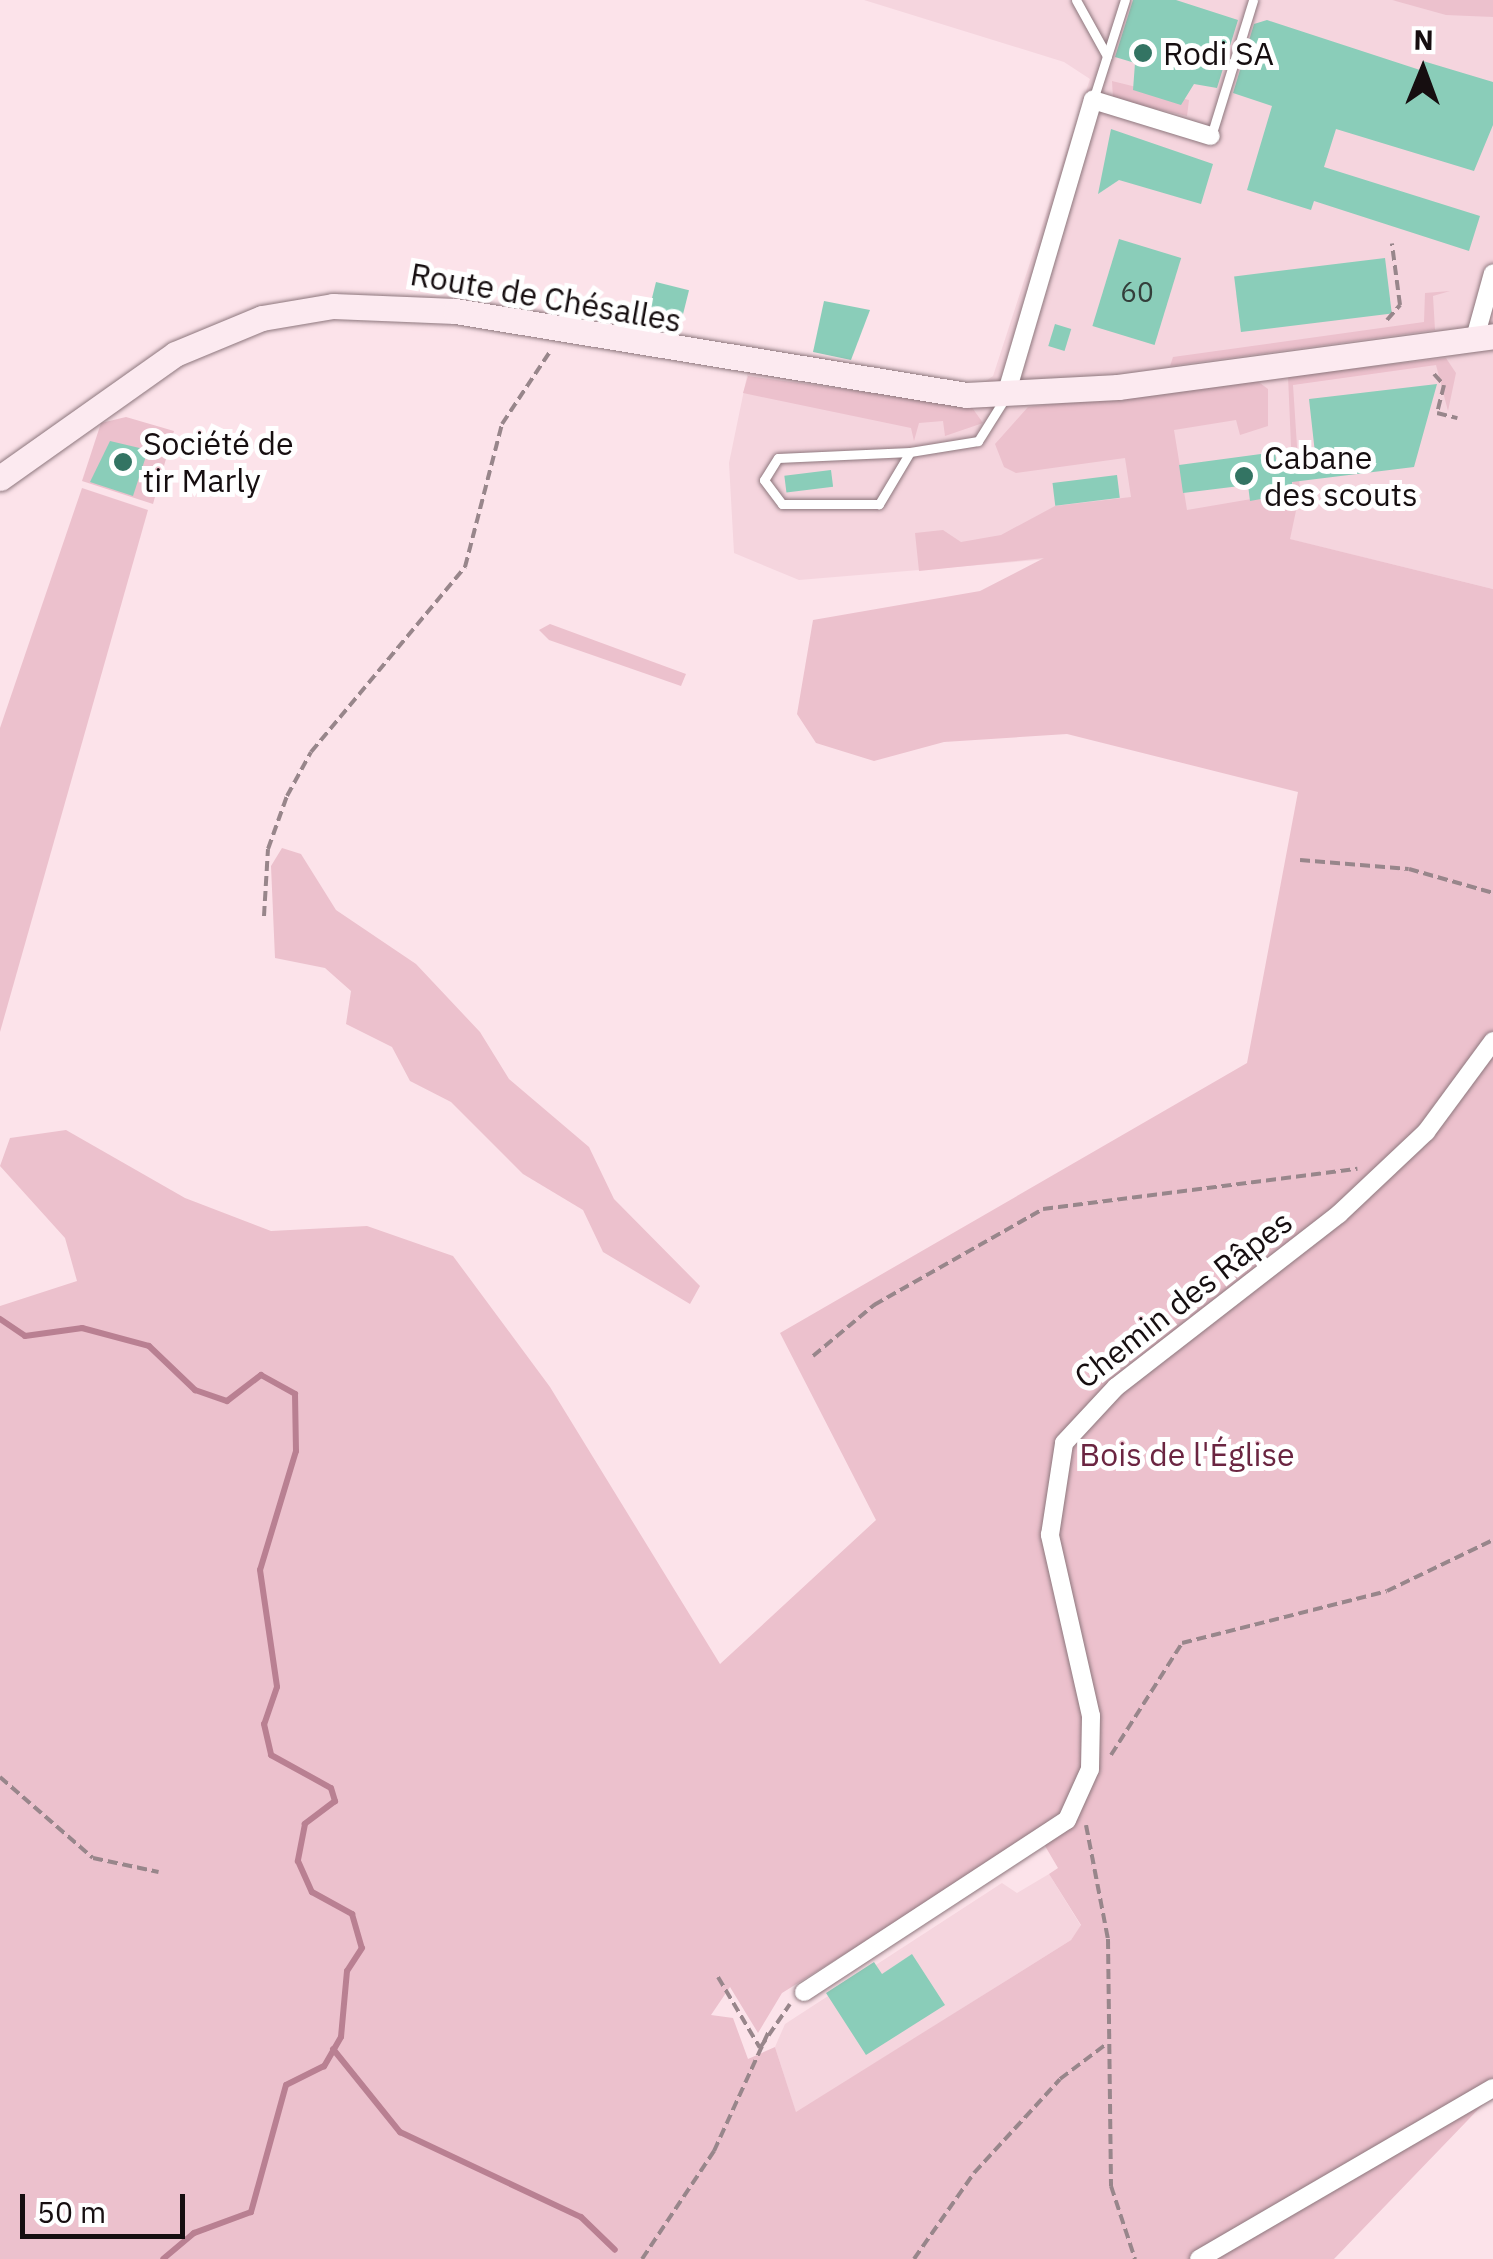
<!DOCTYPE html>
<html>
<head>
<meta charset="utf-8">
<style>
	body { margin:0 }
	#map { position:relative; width:1493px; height:2259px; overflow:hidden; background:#fce3ea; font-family:"IBM Plex Sans",sans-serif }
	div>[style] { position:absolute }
	.built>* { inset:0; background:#f5d5de }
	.green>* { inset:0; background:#ecc1cd }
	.stream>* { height:6px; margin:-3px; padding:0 3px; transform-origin:3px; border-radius:3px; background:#b98092 }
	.building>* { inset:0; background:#8acdb9; transform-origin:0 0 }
	.path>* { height:4px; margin-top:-2px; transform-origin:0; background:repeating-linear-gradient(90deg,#98868b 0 10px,transparent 0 15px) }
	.roads { filter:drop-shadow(0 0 2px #8d777d) drop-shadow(0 0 2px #8d777d) }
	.lane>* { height:9px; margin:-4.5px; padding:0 4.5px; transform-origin:4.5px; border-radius:4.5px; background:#fff }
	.street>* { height:18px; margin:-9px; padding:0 9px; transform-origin:9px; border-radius:9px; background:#fff }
	.secondary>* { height:25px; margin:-12.5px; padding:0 12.5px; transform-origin:12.5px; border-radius:12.5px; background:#fceaf0 }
	.dots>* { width:28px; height:28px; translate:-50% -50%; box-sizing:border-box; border:5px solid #fff; border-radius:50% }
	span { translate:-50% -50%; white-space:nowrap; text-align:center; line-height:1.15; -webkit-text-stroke:10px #fff; paint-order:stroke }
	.number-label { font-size:28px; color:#333e3a }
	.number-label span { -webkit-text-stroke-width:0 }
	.poi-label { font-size:32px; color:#160e10 }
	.left { translate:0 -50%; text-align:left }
	.street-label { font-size:32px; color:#160e10 }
	.park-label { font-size:32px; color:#6b2541 }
	.north { position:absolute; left:1373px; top:20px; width:100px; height:100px; -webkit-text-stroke:8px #fff; paint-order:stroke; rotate:1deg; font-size:28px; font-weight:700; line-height:40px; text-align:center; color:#160e10 }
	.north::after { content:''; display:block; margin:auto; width:35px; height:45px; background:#160e10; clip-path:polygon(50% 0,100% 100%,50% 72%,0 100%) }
	.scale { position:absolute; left:20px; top:2194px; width:165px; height:45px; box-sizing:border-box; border:5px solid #160e10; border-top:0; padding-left:12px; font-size:30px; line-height:35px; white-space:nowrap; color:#160e10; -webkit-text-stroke:8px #fff; paint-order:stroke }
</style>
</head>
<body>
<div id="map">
	<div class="built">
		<div style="clip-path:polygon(864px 0,1392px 0,1493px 17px,1493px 589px,1289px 539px,799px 580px,734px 553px,729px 463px,749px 366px,965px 395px,993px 376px,1090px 79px,1064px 62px)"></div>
		<div style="clip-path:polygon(1049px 1874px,1081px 1926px,1071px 1940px,796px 2113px,775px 2047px,785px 2024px,1002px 1883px,1017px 1893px)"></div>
	</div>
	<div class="green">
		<div style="clip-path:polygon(1392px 0,1493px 0,1493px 17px,1446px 15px)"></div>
		<div style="clip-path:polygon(1112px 81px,1189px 100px,1187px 116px,1113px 99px)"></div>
		<div style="clip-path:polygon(1450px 291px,1433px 296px,1435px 330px,1170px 366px,1173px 357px,1424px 322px,1425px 293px)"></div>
		<div style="clip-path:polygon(evenodd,1446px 358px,1456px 373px,1448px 411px,1436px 365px,1293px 385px,1300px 492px,1290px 539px,1493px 589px,1493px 2094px,1334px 2259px,0 2259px,0 1306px,77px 1281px,65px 1238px,0 1166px,10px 1138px,66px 1130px,185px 1198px,271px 1231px,367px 1226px,453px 1256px,550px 1387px,720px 1664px,876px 1520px,780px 1333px,1247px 1063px,1298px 792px,1067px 734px,944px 742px,874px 761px,816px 743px,797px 714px,813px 620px,980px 591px,1044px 558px,919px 571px,915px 533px,943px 530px,961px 542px,1001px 535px,1055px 506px,1131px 497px,1125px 458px,1016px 473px,1004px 467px,995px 444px,1028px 407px,1256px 380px,1268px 389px,1268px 426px,1240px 435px,1236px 420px,1174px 430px,1187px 510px,1293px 492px,1288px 376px,1446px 358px,1038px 1834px,1058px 1868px,1049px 1874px,1081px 1925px,1071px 1940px,796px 2112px,775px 2047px,748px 2059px,733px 2018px,711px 2015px,730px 1987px,758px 2033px,782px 1993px,1038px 1834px)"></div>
		<div style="clip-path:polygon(748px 376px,971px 406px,983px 423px,945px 436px,943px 421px,919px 423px,914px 441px,911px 428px,743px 393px)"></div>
		<div style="clip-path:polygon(126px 417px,174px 431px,153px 504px,82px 481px,101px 423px)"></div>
		<div style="clip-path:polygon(82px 488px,148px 510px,0 1032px,0 728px)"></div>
		<div style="clip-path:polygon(550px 624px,686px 674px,681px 686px,549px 640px,539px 630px)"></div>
		<div style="clip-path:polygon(282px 848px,301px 854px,336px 910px,416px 964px,480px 1032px,509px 1079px,589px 1147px,614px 1199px,700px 1286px,690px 1304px,603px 1252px,583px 1210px,523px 1174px,451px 1102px,410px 1081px,392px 1047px,346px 1024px,351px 991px,325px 968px,275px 958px,271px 866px)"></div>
	</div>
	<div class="stream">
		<div style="left:0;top:1319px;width:30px;rotate:34deg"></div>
		<div style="left:25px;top:1336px;width:58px;rotate:-8deg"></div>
		<div style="left:82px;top:1328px;width:69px;rotate:15deg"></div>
		<div style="left:149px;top:1346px;width:64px;rotate:43.7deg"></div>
		<div style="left:195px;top:1390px;width:34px;rotate:19deg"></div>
		<div style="left:227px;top:1401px;width:43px;rotate:-37.4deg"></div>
		<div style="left:261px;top:1375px;width:39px;rotate:29deg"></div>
		<div style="left:295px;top:1394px;width:57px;rotate:89deg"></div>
		<div style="left:296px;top:1451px;width:124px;rotate:106.8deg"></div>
		<div style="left:260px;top:1570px;width:118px;rotate:81.7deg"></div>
		<div style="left:277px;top:1687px;width:39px;rotate:109deg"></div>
		<div style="left:264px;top:1724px;width:32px;rotate:77deg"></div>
		<div style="left:271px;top:1755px;width:68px;rotate:28.8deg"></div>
		<div style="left:331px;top:1788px;width:14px;rotate:73deg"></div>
		<div style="left:335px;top:1801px;width:38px;rotate:143deg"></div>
		<div style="left:305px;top:1824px;width:38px;rotate:101deg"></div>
		<div style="left:298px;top:1861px;width:34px;rotate:66deg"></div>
		<div style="left:312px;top:1892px;width:46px;rotate:28.8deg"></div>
		<div style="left:352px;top:1914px;width:35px;rotate:74deg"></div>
		<div style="left:362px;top:1948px;width:27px;rotate:123deg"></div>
		<div style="left:347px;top:1971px;width:66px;rotate:95.2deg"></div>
		<div style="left:341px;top:2037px;width:34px;rotate:120deg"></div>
		<div style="left:324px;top:2066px;width:42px;rotate:153.4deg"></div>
		<div style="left:286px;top:2085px;width:132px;rotate:105.4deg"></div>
		<div style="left:251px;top:2212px;width:61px;rotate:159.8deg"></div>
		<div style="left:194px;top:2233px;width:40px;rotate:140deg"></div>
		<div style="left:333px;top:2049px;width:107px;rotate:51.1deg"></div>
		<div style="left:400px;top:2132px;width:200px;rotate:25.2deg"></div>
		<div style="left:581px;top:2217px;width:47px;rotate:44.1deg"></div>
	</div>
	<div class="building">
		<div style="clip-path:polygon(1133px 0,1176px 0,1238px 20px,1217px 88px,1194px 84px,1181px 105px,1133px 90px,1135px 63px,1115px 57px)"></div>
		<div style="clip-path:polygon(1267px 20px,1420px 70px,1423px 61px,1493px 82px,1493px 125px,1474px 171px,1336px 129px,1324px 167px,1480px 216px,1469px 251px,1314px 201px,1311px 210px,1247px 190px,1272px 106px,1233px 93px,1254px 24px)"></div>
		<div style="clip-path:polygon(1111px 129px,1213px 164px,1201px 204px,1119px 180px,1098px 194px)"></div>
		<div style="left:1119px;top:239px;width:65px;height:91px;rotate:17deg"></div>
		<div style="left:1385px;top:258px;width:56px;height:152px;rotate:83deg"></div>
		<div style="left:656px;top:282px;width:34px;height:31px;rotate:14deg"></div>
		<div style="clip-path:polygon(824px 301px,870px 310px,851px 360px,813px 352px)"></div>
		<div style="left:1055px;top:324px;width:17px;height:23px;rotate:17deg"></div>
		<div style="clip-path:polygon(1437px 384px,1414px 467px,1292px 482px,1293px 493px,1250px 501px,1248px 485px,1183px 493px,1179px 465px,1275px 452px,1277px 467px,1316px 462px,1309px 399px)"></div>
		<div style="clip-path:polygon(110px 441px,148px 450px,133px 496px,90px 482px)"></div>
		<div style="left:831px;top:470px;width:17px;height:47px;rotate:83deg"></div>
		<div style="left:1117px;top:475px;width:23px;height:65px;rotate:83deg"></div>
		<div style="clip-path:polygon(912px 1954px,945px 2005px,866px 2055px,826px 1993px,874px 1962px,882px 1974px)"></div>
	</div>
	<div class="path">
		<div style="left:1387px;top:320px;width:20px;rotate:-49deg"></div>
		<div style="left:1400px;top:305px;width:62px;rotate:-97.5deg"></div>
		<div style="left:1434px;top:374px;width:15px;rotate:48deg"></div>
		<div style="left:1444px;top:385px;width:29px;rotate:104deg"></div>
		<div style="left:1437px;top:413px;width:21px;rotate:14deg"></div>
		<div style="left:1300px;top:860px;width:109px;rotate:4.7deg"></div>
		<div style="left:1409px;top:869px;width:87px;rotate:15.9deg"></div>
		<div style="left:264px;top:916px;width:67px;rotate:-86.6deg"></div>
		<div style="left:268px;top:849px;width:56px;rotate:-70.3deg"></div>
		<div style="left:287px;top:796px;width:50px;rotate:-61.4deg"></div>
		<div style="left:311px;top:752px;width:241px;rotate:-50.2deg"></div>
		<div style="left:465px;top:567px;width:148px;rotate:-75.5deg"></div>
		<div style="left:502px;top:424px;width:89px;rotate:-56.5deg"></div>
		<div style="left:813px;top:1356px;width:80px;rotate:-39.9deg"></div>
		<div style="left:874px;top:1305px;width:194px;rotate:-29.6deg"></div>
		<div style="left:1043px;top:1209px;width:317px;rotate:-7.3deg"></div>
		<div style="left:1111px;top:1755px;width:133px;rotate:-57.6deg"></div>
		<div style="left:1182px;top:1643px;width:211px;rotate:-14.2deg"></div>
		<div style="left:1387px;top:1591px;width:118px;rotate:-25.7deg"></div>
		<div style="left:0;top:1777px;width:123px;rotate:41.1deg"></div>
		<div style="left:93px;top:1858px;width:67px;rotate:12deg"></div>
		<div style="left:1086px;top:1825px;width:116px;rotate:79.1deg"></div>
		<div style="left:1108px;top:1939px;width:247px;rotate:89.3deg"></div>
		<div style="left:1111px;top:2186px;width:77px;rotate:71.8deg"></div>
		<div style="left:718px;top:1977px;width:82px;rotate:59.4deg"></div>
		<div style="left:760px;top:2048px;width:53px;rotate:-55.7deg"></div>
		<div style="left:642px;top:2259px;width:130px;rotate:-56.3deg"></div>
		<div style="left:714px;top:2151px;width:132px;rotate:-65.4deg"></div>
		<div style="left:914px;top:2259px;width:105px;rotate:-55.1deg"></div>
		<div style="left:974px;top:2173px;width:127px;rotate:-47.5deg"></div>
		<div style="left:1060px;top:2079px;width:56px;rotate:-37.1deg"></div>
	</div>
	<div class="roads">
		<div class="lane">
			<div style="left:1076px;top:0;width:64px;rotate:61deg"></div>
			<div style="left:1093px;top:100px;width:105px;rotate:-72.3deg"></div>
			<div style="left:1211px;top:136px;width:142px;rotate:-72.8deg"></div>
			<div style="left:910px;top:452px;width:61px;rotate:120.8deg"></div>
			<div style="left:879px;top:504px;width:97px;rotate:180deg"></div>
			<div style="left:782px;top:504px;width:30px;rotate:-127deg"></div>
			<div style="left:764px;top:480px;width:26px;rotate:-58deg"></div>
			<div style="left:778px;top:458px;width:132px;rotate:-2.6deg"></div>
			<div style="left:910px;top:452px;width:69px;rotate:-9.2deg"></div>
			<div style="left:978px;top:441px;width:51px;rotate:-57.9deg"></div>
		</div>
		<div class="street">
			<div style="left:1475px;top:338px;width:67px;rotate:-74.5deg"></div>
			<div style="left:1006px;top:395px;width:308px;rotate:-73.6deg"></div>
			<div style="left:1093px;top:100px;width:123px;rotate:17deg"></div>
			<div style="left:804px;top:1992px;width:314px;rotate:-33.2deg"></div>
			<div style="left:1067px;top:1820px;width:56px;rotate:-65.7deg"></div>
			<div style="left:1090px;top:1769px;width:53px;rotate:-88.9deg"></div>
			<div style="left:1091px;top:1716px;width:186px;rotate:-102.8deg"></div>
			<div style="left:1050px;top:1535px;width:93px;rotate:-81.3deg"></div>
			<div style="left:1064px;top:1443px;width:76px;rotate:-47.1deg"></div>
			<div style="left:1116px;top:1387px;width:282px;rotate:-37.8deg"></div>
			<div style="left:1339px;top:1214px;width:120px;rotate:-43.3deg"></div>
			<div style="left:1426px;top:1132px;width:113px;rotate:-53.6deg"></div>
			<div style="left:1199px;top:2259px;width:340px;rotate:-30.2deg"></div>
		</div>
		<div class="secondary">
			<div style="left:0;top:478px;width:214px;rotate:-35.3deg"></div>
			<div style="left:175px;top:354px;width:94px;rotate:-22.5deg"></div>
			<div style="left:262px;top:318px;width:72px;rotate:-9.6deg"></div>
			<div style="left:333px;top:306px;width:122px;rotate:2.3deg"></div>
			<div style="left:455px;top:311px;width:518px;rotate:9.33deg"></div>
			<div style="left:966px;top:395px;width:152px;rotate:-3deg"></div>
			<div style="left:1118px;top:387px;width:378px;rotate:-7.7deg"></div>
		</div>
	</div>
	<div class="dots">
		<div style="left:1143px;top:53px;background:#337463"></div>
		<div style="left:123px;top:462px;background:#337463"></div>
		<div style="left:1244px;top:476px;background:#337463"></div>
	</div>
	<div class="number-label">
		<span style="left:1137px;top:292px">60</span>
	</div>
	<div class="poi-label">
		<span class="left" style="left:1163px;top:53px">Rodi SA</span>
		<span class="left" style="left:143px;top:462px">Société de<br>tir Marly</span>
		<span class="left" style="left:1264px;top:476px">Cabane<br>des scouts</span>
	</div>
	<div class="street-label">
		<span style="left:546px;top:297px;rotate:10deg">Route de Chésalles</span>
		<span style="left:1183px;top:1299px;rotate:-38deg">Chemin des Râpes</span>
	</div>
	<div class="park-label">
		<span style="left:1187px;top:1454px">Bois de l'Église</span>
	</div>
	<div class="north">N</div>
	<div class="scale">50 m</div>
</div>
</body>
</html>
